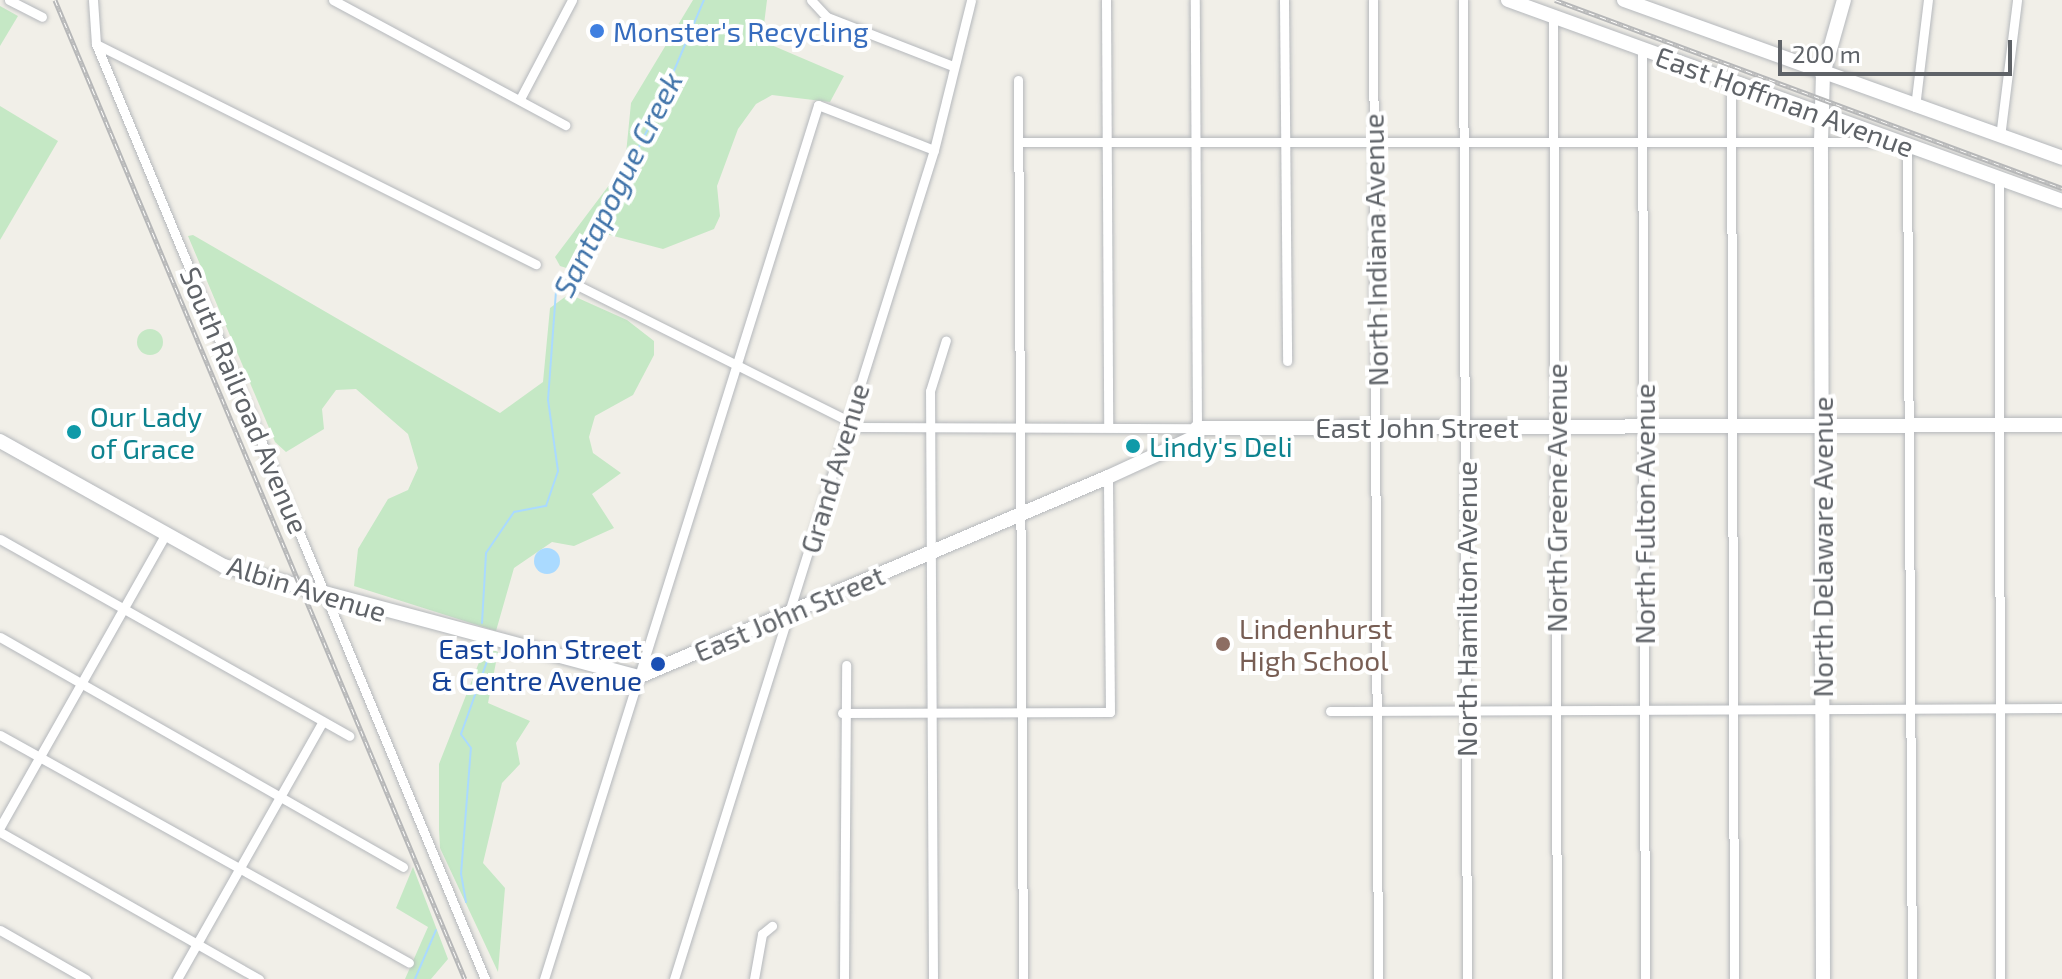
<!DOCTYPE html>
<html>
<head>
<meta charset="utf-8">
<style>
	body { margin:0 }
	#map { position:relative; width:2062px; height:979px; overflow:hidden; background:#f1efe8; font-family:"Exo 2",sans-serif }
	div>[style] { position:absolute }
	.green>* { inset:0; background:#c5e8c5 }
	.round { border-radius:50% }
	.water>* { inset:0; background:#aadaff }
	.stream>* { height:2px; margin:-1px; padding:0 1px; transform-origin:1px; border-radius:1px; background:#aadaff }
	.roads { filter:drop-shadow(0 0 2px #b5b8bc) drop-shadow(0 0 2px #b5b8bc) }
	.street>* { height:9px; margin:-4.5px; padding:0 4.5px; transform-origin:4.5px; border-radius:4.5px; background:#fff }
	.secondary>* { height:14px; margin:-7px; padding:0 7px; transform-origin:7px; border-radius:7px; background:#fff }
	.rail>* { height:5px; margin-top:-2.5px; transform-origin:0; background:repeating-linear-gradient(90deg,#fff 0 6px,#b6b7b8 0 12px); box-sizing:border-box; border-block:2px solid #b6b7b8 }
	.dots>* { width:22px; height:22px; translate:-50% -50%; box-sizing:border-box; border:4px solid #fff; border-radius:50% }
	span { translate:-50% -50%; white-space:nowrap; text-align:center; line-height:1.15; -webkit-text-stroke:8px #fff; paint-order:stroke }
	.shop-label { font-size:28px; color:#366cbe }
	.left { translate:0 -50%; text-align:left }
	.street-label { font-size:28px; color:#5f6368 }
	.culture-label { font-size:28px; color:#0d838f }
	.education-label { font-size:28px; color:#785e54 }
	.transit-label { font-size:28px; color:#164399 }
	.right { translate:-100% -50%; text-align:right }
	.water-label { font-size:30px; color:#4174aa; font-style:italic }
	.scale { position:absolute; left:1778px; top:40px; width:234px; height:36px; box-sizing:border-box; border:4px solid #5f6368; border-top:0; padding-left:10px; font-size:24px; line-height:28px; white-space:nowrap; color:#5f6368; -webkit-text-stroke:6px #fff; paint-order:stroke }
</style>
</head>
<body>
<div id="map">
	<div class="green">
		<div style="clip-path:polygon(693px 0,767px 0,762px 41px,844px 76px,830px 102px,772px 95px,756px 104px,738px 129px,717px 186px,720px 216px,714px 229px,663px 249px,606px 234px,586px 274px,560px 266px,555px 257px,625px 164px,631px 103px)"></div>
		<div style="clip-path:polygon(0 6px,18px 16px,0 46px)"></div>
		<div style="clip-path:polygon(0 106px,58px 141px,0 240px)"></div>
		<div style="clip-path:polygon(193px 235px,500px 413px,543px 382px,550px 308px,569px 294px,627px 320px,654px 341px,654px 355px,633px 395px,595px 416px,589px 437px,593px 453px,621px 473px,592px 494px,614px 528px,574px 546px,552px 542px,514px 568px,496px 631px,354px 586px,358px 549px,388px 499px,408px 490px,418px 468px,408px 434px,356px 389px,336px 390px,322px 409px,324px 429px,286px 452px,275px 442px,188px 236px)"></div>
		<div class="round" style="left:137px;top:329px;width:26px;height:26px"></div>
		<div style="clip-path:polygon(485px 647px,498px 652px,488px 703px,530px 721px,516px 743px,520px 764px,502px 783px,483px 863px,505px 888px,498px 972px,440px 848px,439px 830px,439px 764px)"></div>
		<div style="clip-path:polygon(413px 867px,448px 959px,431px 979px,405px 979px,428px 927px,396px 908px)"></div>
	</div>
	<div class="water">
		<div class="round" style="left:534px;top:548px;width:26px;height:26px"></div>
	</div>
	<div class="stream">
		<div style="left:482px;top:623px;width:70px;rotate:-86.7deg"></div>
		<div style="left:486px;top:553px;width:50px;rotate:-55.7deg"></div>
		<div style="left:514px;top:512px;width:33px;rotate:-11deg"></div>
		<div style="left:546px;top:506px;width:37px;rotate:-71deg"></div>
		<div style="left:558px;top:471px;width:72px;rotate:-98deg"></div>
		<div style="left:548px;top:400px;width:109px;rotate:-85.8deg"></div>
		<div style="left:556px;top:291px;width:49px;rotate:-53.4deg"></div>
		<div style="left:585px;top:252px;width:158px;rotate:-62.9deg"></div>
		<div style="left:657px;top:111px;width:121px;rotate:-67.1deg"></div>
		<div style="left:466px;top:902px;width:28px;rotate:-100deg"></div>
		<div style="left:461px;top:874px;width:126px;rotate:-85.5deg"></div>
		<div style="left:471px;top:748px;width:17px;rotate:-126deg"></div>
		<div style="left:461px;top:734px;width:83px;rotate:-70.3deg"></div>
		<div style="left:415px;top:979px;width:53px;rotate:-66.8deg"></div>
	</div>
	<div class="roads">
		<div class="street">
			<div style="left:9px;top:0;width:37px;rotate:27deg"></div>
			<div style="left:93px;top:0;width:44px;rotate:86.1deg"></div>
			<div style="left:96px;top:44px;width:1013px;rotate:67.41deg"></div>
			<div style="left:333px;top:0;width:264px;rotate:28.3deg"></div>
			<div style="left:811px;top:0;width:23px;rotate:47deg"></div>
			<div style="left:827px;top:17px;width:135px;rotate:21.3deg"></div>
			<div style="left:1106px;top:0;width:427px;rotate:89.7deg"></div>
			<div style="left:1284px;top:0;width:361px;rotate:89.5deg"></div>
			<div style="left:1373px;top:0;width:979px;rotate:89.71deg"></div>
			<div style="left:1463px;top:0;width:979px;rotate:89.77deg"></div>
			<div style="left:1553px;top:16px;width:963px;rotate:89.76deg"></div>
			<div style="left:96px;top:44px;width:492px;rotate:26.6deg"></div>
			<div style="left:1642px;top:49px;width:930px;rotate:89.82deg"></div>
			<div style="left:1018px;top:80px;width:899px;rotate:89.68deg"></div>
			<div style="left:1731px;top:81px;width:898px;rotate:89.81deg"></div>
			<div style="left:520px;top:99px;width:112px;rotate:-62.3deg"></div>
			<div style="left:1915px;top:107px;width:108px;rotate:-83.1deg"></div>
			<div style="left:2000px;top:137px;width:138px;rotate:-82.9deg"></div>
			<div style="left:1018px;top:142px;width:866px"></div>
			<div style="left:1907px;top:146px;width:833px;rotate:89.66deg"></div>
			<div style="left:1999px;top:178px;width:801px;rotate:89.93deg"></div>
			<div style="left:571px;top:282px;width:323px;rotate:26.6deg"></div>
			<div style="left:860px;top:427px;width:337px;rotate:0.2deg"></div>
			<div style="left:1197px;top:428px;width:428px;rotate:-90.3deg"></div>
			<div style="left:0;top:539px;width:401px;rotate:29.4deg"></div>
			<div style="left:0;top:637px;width:464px;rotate:29.7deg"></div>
			<div style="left:1330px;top:711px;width:732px;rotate:-0.23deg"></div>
			<div style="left:842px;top:713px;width:268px;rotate:-0.2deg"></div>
			<div style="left:1110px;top:712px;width:235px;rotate:-90.5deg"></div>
			<div style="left:0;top:735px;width:468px;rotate:29.1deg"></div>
			<div style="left:0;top:827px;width:338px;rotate:-60.5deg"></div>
			<div style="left:0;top:832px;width:298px;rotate:29.6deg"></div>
			<div style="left:0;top:930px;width:99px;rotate:29.7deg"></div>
			<div style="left:177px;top:979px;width:296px;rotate:-60.5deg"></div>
			<div style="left:544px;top:979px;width:916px;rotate:-72.59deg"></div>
			<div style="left:818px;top:105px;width:124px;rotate:21.2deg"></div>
			<div style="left:674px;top:979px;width:869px;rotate:-72.59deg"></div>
			<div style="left:934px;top:150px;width:154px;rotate:-76.1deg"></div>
			<div style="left:754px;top:979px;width:46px;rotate:-79.9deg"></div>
			<div style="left:762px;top:934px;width:13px;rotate:-39deg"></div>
			<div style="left:844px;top:979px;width:314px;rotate:-89.6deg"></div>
			<div style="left:933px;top:979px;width:588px;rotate:-90.29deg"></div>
			<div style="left:930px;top:391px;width:53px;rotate:-72.6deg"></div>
		</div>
		<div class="secondary">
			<div style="left:1508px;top:0;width:589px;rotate:19.94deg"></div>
			<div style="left:1624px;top:0;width:466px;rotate:19.8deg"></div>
			<div style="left:0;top:441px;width:257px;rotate:29.2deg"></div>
			<div style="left:224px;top:566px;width:429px;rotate:15deg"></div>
			<div style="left:638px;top:677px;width:511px;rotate:-23.05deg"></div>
			<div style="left:1108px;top:477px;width:96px;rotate:-24.7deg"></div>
			<div style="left:1195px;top:437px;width:9px;rotate:-77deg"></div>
			<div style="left:1197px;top:428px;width:865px;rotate:-0.2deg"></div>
			<div style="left:1823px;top:979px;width:838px;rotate:-90.14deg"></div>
			<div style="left:1821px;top:141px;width:67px;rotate:-88.3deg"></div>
			<div style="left:1823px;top:74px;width:77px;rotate:-74.2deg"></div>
		</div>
	</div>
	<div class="rail">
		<div style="left:55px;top:0;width:1061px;rotate:67.28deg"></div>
		<div style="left:1555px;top:0;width:541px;rotate:20.35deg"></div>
	</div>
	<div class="dots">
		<div style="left:597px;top:31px;background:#3f7fe0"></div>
		<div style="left:74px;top:432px;background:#0f9aa8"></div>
		<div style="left:1133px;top:446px;background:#0f9aa8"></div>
		<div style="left:1223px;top:644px;background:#8d6e63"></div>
		<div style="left:658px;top:664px;background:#1a4fb4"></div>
	</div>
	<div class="shop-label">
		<span class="left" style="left:613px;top:31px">Monster's Recycling</span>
	</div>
	<div class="street-label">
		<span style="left:1785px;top:101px;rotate:20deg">East Hoffman Avenue</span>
		<span style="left:1375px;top:250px;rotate:-91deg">North Indiana Avenue</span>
		<span style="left:245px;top:400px;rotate:67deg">South Railroad Avenue</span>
		<span style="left:1417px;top:427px">East John Street</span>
		<span style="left:834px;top:468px;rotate:-73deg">Grand Avenue</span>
		<span style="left:1556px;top:498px;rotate:-90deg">North Greene Avenue</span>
		<span style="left:1644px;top:514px;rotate:-90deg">North Fulton Avenue</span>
		<span style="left:1822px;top:547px;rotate:-90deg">North Delaware Avenue</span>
		<span style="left:307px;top:588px;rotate:17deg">Albin Avenue</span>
		<span style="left:1466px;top:609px;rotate:-90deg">North Hamilton Avenue</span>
		<span style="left:789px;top:613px;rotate:-23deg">East John Street</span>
	</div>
	<div class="culture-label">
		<span class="left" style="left:90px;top:432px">Our Lady<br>of Grace</span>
		<span class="left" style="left:1149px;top:446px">Lindy's Deli</span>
	</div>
	<div class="education-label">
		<span class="left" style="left:1239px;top:644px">Lindenhurst<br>High School</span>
	</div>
	<div class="transit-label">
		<span class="right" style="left:642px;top:664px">East John Street<br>&amp; Centre Avenue</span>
	</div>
	<div class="water-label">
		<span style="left:617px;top:184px;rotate:-63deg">Santapogue Creek</span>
	</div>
	<div class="scale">200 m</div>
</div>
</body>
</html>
